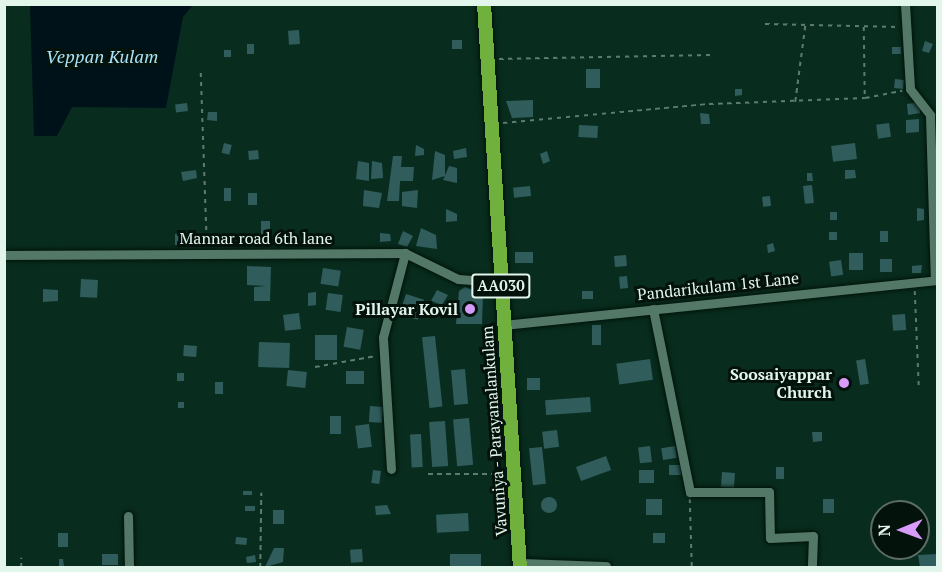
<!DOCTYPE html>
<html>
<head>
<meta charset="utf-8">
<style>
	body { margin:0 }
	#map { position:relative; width:942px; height:572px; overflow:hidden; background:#082d1f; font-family:"PT Serif",serif }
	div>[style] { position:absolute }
	.water>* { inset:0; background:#001219 }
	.building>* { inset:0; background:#305d5c; transform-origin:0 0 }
	.round { border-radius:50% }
	.path>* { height:1.5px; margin-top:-0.75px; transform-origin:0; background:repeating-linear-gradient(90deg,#5e7c70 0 4.5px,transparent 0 9px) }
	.roads { filter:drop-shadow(0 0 2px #00140a) drop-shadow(0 0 2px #00140a) }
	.minor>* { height:9px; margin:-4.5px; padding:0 4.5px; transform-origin:4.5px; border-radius:4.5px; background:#537867 }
	.highway>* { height:14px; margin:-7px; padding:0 7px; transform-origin:7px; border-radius:7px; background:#70b13e }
	.dots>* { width:16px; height:16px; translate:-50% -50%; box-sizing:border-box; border:3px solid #04120c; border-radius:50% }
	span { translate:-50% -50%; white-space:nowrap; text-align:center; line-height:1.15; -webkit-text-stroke:6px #04120c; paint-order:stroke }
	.shield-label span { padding:2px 4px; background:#04120c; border:2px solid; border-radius:4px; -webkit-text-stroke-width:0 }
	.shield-label { font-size:15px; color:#e2f6ec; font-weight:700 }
	.street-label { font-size:16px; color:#e2f6ec }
	.poi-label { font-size:16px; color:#e2f6ec; font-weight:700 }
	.right { translate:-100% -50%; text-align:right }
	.water-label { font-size:18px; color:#a9e3f9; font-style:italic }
	.frame { position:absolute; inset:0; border:6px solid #e2f6ec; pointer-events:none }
	.north { position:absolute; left:870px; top:500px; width:60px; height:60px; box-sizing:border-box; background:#04120c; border:2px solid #5d6d66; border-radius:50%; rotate:269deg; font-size:16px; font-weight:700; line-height:24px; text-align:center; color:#e2f6ec }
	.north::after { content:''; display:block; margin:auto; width:21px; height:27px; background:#d79bf9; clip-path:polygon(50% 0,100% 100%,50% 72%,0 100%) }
</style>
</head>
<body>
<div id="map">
	<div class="water">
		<div style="clip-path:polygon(30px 5px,193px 5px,183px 17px,166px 108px,72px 107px,57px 136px,34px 136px)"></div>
	</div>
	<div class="building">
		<div style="left:299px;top:30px;width:14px;height:11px;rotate:86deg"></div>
		<div style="left:452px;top:40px;width:10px;height:9px"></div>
		<div style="clip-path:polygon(925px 41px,933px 44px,929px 53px,922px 51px)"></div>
		<div style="left:247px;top:44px;width:7px;height:10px"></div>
		<div style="left:892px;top:47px;width:9px;height:7px"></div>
		<div style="left:224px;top:50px;width:7px;height:7px"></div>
		<div style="left:586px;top:69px;width:14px;height:19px"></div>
		<div style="left:895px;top:79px;width:9px;height:9px;rotate:6deg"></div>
		<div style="clip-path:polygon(735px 89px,742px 89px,742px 95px,735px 96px)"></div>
		<div style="clip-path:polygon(533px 100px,533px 117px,512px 118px,506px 101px)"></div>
		<div style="clip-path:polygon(920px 102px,920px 113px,908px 115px,907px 104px)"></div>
		<div style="left:187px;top:103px;width:8px;height:12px;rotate:83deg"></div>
		<div style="clip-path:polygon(208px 112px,217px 112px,217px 121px,207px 120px)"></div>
		<div style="clip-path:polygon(700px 113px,709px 114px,710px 124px,701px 124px)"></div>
		<div style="clip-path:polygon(919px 119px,919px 132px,906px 133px,906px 120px)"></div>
		<div style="left:889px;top:123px;width:14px;height:13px;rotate:82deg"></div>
		<div style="left:579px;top:125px;width:19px;height:12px;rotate:3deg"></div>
		<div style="left:224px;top:143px;width:8px;height:10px;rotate:14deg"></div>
		<div style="left:855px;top:143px;width:16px;height:24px;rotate:83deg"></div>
		<div style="clip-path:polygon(416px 145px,424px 149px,424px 155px,415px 156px)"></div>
		<div style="clip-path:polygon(466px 148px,467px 157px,454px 159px,453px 151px)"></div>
		<div style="left:258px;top:150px;width:9px;height:10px;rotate:84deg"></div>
		<div style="clip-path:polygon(435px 151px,445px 155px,445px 176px,432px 180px)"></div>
		<div style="clip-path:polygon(547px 151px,550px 161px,543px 164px,540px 154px)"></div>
		<div style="clip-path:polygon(393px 156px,402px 156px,401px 167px,414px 167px,413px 181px,400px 181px,399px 201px,387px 201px)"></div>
		<div style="clip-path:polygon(358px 161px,369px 163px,369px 181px,356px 179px)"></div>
		<div style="clip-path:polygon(372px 161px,382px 163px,383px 178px,371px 179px)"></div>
		<div style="clip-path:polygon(449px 166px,457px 168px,457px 183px,443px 180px)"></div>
		<div style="clip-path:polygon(196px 170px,197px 178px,183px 181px,181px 172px)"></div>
		<div style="clip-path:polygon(845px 170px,855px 170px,856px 178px,845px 179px)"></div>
		<div style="clip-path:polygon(807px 173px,812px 173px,813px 181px,807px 181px)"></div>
		<div style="left:812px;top:185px;width:18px;height:9px;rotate:84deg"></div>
		<div style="left:530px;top:186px;width:10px;height:17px;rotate:84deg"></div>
		<div style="left:224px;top:188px;width:7px;height:13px"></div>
		<div style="clip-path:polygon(364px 190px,382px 193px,379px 208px,363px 206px)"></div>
		<div style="clip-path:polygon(418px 190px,417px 208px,402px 206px,402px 192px)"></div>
		<div style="left:248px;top:193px;width:9px;height:12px"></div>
		<div style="left:770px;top:196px;width:10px;height:8px;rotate:84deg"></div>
		<div style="clip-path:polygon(917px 208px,924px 209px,924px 220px,917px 221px)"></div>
		<div style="clip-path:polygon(446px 209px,457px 214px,457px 221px,446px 222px)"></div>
		<div style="left:830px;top:212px;width:7px;height:8px"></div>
		<div style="left:261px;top:221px;width:9px;height:15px"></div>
		<div style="clip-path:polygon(421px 228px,436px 235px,437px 249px,416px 246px)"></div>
		<div style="clip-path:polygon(403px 231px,413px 236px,407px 247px,398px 244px)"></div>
		<div style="left:880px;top:231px;width:8px;height:11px"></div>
		<div style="left:837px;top:232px;width:8px;height:8px;rotate:90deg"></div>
		<div style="clip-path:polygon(380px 233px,390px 234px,391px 241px,380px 242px)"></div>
		<div style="left:175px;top:234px;width:6px;height:11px"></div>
		<div style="clip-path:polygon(773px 243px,775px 251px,768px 253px,767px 245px)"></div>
		<div style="left:515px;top:252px;width:18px;height:11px"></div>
		<div style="left:849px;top:253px;width:14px;height:17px"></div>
		<div style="left:626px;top:255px;width:11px;height:12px;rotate:85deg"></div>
		<div style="left:880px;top:259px;width:12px;height:13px"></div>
		<div style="left:841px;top:260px;width:15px;height:12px;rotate:82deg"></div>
		<div style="clip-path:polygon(922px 265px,921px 273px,912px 273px,912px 266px)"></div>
		<div style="clip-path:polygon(247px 266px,271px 267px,270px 301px,254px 301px,254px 287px,266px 286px,247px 285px)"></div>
		<div style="left:323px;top:268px;width:18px;height:16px;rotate:9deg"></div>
		<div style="left:627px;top:276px;width:12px;height:8px;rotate:85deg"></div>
		<div style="left:81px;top:279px;width:17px;height:18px;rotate:3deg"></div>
		<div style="clip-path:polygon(465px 287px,483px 294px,482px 324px,456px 324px,459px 291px)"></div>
		<div style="clip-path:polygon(43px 289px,58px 290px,58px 301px,43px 302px)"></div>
		<div style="clip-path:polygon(437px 290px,448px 295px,442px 305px,431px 301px)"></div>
		<div style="left:593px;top:291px;width:8px;height:11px;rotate:90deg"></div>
		<div style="clip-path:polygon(316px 292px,316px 305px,308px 306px,308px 293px)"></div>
		<div style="left:328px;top:293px;width:15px;height:17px;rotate:8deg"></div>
		<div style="left:406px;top:294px;width:19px;height:21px;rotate:18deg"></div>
		<div style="left:299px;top:313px;width:16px;height:16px;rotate:83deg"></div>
		<div style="left:905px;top:314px;width:16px;height:13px;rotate:86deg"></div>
		<div style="left:601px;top:325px;width:20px;height:9px;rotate:90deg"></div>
		<div style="left:347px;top:327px;width:17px;height:20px;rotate:10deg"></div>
		<div style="left:315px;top:335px;width:22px;height:25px"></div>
		<div style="left:435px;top:336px;width:71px;height:13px;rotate:84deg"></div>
		<div style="left:259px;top:342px;width:31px;height:25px;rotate:2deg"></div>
		<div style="left:184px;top:345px;width:13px;height:11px;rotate:4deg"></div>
		<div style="left:650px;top:359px;width:21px;height:34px;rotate:82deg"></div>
		<div style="left:865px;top:359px;width:25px;height:9px;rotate:81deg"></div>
		<div style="left:465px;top:369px;width:35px;height:14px;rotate:85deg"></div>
		<div style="left:288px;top:370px;width:19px;height:16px;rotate:6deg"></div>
		<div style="left:364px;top:371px;width:13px;height:18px;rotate:90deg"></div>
		<div style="left:177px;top:373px;width:7px;height:8px"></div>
		<div style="left:540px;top:378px;width:12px;height:13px;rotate:90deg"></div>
		<div style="left:215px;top:382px;width:8px;height:12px"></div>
		<div style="left:590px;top:397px;width:15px;height:45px;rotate:86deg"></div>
		<div style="left:178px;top:402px;width:6px;height:6px"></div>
		<div style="left:370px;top:406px;width:13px;height:16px;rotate:4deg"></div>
		<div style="left:330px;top:416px;width:11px;height:18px"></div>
		<div style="left:469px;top:418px;width:47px;height:16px;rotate:85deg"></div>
		<div style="left:445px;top:421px;width:45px;height:16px;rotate:86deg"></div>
		<div style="left:369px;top:424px;width:23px;height:14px;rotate:83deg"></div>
		<div style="left:557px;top:430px;width:17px;height:15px;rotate:83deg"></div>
		<div style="clip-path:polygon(812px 432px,822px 432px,822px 441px,813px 442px)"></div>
		<div style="left:421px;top:434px;width:33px;height:11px;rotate:87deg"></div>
		<div style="left:650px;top:446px;width:16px;height:12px;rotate:83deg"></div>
		<div style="left:675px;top:446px;width:12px;height:14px;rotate:81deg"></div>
		<div style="left:542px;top:447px;width:37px;height:13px;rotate:84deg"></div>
		<div style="left:606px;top:456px;width:15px;height:32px;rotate:70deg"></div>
		<div style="left:681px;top:465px;width:10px;height:12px;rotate:90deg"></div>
		<div style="left:776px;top:467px;width:8px;height:12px"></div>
		<div style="left:373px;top:470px;width:8px;height:13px;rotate:7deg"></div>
		<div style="left:654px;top:470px;width:13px;height:15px;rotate:90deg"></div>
		<div style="left:722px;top:472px;width:13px;height:15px;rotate:4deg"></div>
		<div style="left:243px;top:491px;width:9px;height:4px"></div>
		<div class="round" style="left:541px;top:497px;width:16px;height:16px"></div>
		<div style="left:662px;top:499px;width:16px;height:16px;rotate:90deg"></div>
		<div style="left:823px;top:499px;width:11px;height:14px"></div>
		<div style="clip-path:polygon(387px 505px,391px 514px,376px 515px,375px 506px)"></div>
		<div style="left:245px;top:506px;width:10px;height:5px"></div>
		<div style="left:273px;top:510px;width:11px;height:14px"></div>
		<div style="left:468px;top:513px;width:18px;height:32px;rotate:87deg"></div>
		<div style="left:58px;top:533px;width:10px;height:14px"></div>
		<div style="left:653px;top:533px;width:12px;height:10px"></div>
		<div style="left:236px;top:537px;width:11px;height:7px;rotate:5deg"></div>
		<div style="clip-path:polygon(274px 548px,284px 548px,283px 562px,265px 567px)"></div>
		<div style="left:362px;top:549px;width:13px;height:12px;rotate:86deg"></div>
		<div style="left:102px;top:554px;width:16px;height:11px"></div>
		<div style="left:481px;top:554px;width:13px;height:31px;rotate:90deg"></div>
		<div style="clip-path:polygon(938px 554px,938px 567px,920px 567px,918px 555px)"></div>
		<div style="clip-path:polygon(255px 555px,256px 562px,247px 563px,246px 557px)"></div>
		<div style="clip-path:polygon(59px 559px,63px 559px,64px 567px,59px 567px)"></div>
	</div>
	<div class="path">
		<div style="left:765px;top:24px;width:134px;rotate:1.3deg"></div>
		<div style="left:864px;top:27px;width:70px;rotate:89.2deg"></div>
		<div style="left:499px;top:59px;width:212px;rotate:-1.1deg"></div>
		<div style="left:201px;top:73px;width:173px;rotate:88deg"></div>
		<div style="left:795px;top:102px;width:77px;rotate:-82.5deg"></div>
		<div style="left:503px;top:123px;width:207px;rotate:-5.3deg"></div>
		<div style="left:709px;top:104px;width:156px;rotate:-2.2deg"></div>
		<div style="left:865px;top:98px;width:38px;rotate:-11deg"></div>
		<div style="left:915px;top:291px;width:95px;rotate:87.6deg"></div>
		<div style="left:315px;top:367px;width:62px;rotate:-10.2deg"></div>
		<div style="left:428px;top:474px;width:76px"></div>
		<div style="left:690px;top:499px;width:69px;rotate:88.3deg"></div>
		<div style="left:21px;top:568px;width:10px;rotate:-90deg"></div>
		<div style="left:260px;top:568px;width:75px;rotate:-89.2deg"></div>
	</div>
	<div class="roads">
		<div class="minor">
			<div style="left:905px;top:4px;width:85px;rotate:86.6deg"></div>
			<div style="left:910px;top:89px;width:33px;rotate:52deg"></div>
			<div style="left:930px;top:115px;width:165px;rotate:88.3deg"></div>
			<div style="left:4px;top:255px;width:401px;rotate:-0.3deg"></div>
			<div style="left:405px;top:253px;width:59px;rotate:26.1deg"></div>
			<div style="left:458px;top:279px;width:43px;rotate:4deg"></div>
			<div style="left:653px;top:309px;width:187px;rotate:78.6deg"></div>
			<div style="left:690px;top:492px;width:79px"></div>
			<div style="left:769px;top:492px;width:46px;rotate:88.8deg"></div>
			<div style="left:770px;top:538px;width:43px;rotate:-2.7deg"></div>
			<div style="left:813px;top:536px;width:32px;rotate:92deg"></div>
			<div style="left:503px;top:325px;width:437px;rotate:-5.9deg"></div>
			<div style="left:391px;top:469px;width:132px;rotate:-93.5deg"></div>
			<div style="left:383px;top:337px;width:87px;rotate:-75.3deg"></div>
			<div style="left:128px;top:516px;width:52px;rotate:88.9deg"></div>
			<div style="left:520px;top:563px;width:86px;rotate:2deg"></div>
		</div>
		<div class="highway">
			<div style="left:484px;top:4px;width:565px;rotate:86.35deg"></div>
		</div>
	</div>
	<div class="dots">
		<div style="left:470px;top:309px;background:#d79bf9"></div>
		<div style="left:844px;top:383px;background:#d79bf9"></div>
	</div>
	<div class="shield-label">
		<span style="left:501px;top:286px">AA030</span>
	</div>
	<div class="street-label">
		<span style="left:256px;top:238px">Mannar road 6th lane</span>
		<span style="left:718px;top:286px;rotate:-6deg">Pandarikulam 1st Lane</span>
		<span style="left:494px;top:431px;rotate:-94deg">Vavuniya - Parayanalankulam</span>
	</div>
	<div class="poi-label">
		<span class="right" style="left:458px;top:309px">Pillayar Kovil</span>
		<span class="right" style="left:832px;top:383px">Soosaiyappar<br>Church</span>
	</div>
	<div class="water-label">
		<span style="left:102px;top:56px">Veppan Kulam</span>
	</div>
	<div class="frame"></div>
	<div class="north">N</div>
</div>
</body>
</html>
